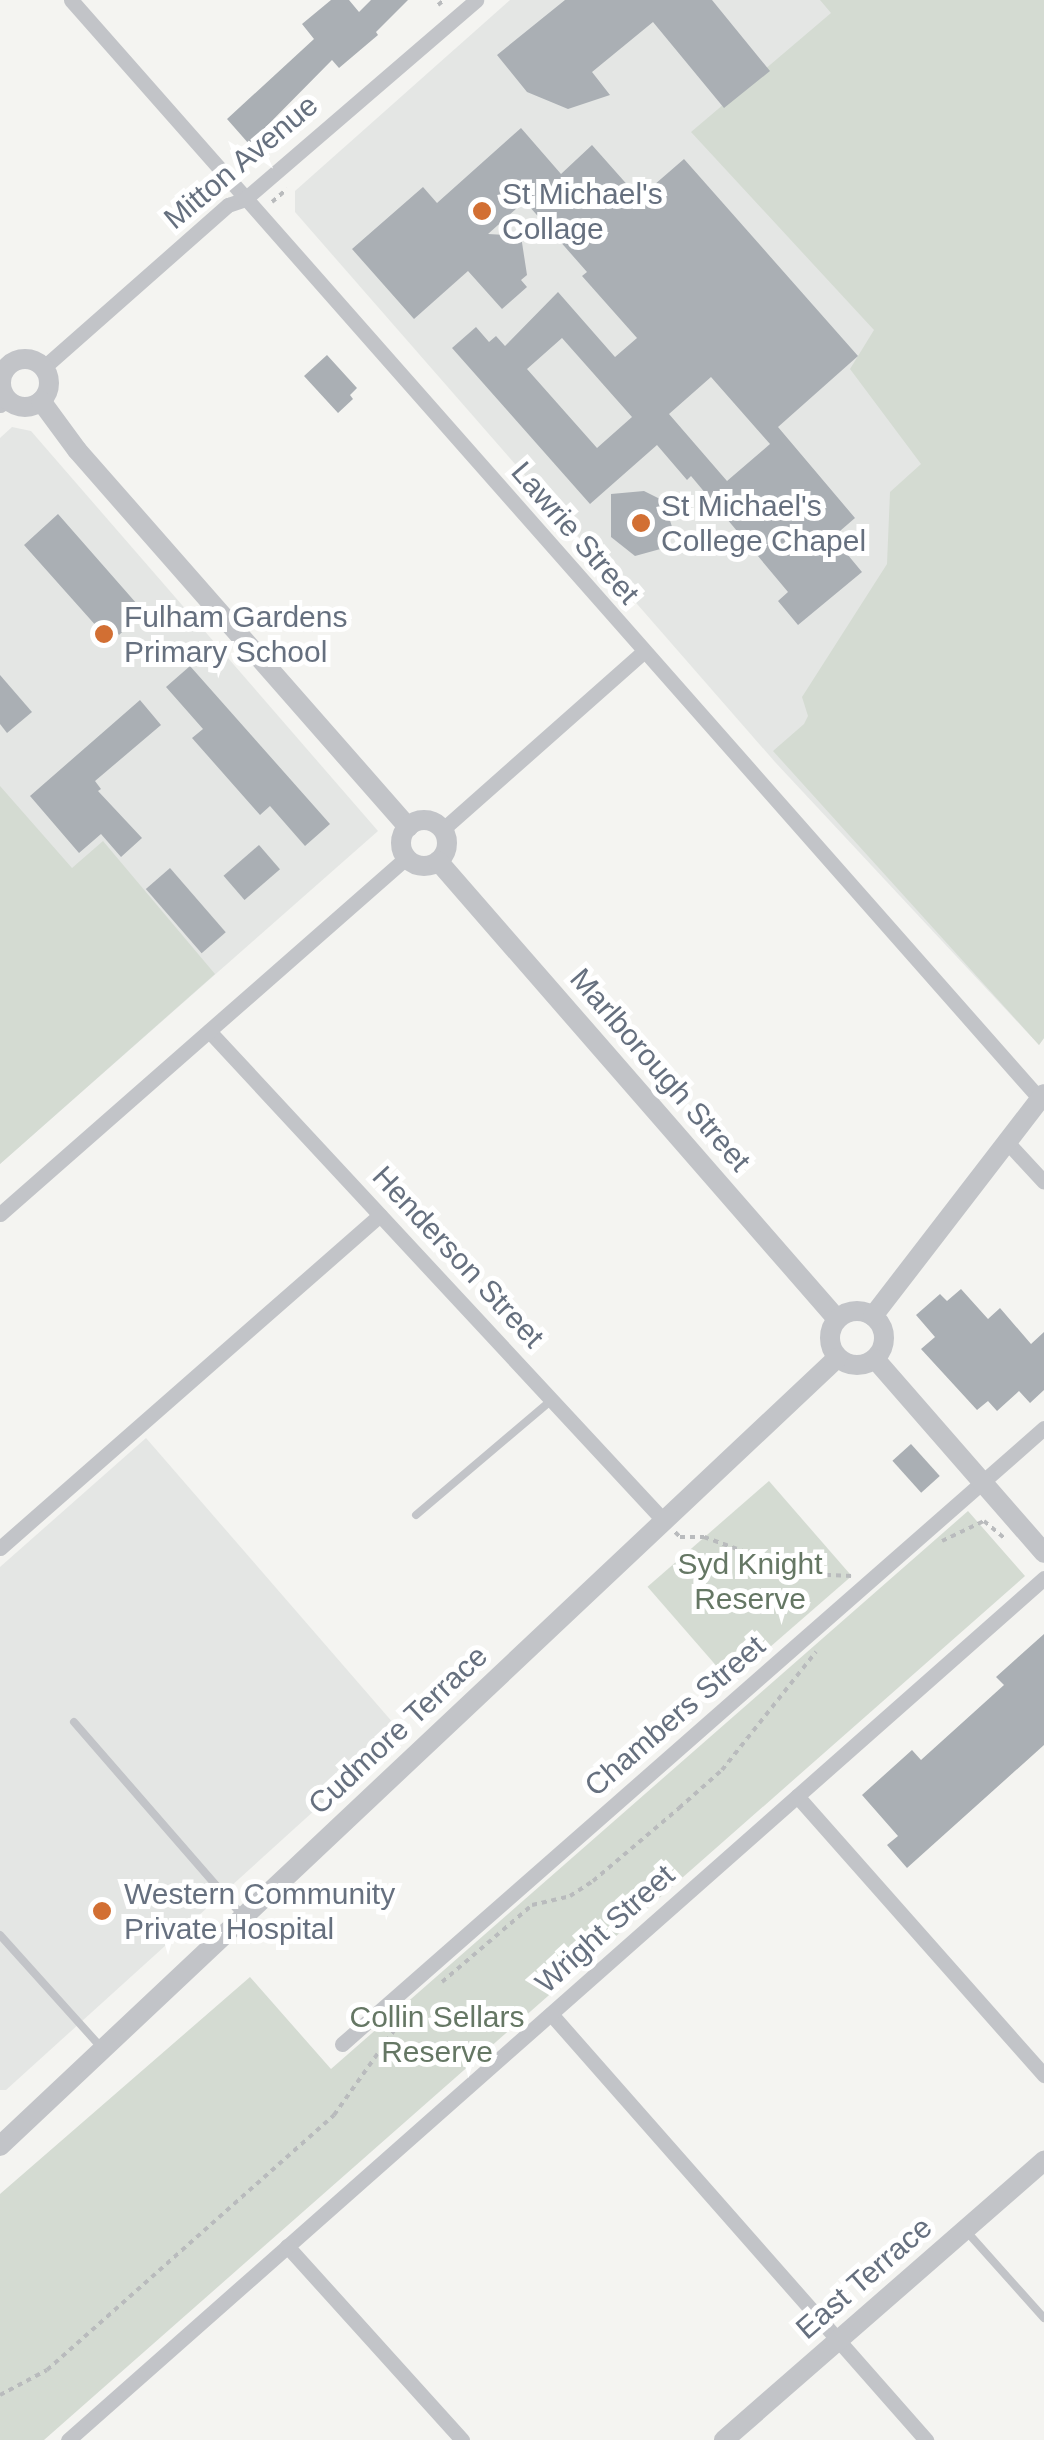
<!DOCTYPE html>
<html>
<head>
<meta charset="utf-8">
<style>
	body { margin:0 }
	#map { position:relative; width:1044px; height:2440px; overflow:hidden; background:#f4f4f1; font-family:Arial,sans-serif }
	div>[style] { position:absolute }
	.built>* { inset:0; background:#e4e6e4 }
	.green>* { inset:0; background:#d4dbd2; transform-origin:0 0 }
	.building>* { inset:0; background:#aaafb4; transform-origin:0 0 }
	.path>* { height:4px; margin-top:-2px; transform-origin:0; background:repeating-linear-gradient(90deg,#b9bbbd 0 5px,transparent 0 10px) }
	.service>* { height:8px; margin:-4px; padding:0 4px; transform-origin:4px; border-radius:4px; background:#c2c4c8 }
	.minor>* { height:15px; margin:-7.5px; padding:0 7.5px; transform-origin:7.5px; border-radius:7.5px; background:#c2c4c8 }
	.tertiary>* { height:20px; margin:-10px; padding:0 10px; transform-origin:10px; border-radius:10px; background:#c2c4c8 }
	.tertiary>.ring { margin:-10px; padding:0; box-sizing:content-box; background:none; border:20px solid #c2c4c8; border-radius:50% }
	.dots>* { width:28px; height:28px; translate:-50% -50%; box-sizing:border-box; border:5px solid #fff; border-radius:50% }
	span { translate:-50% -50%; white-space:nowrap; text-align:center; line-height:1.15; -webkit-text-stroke:10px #fff; paint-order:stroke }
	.street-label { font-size:30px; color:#66707f }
	.poi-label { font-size:30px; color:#66707f }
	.left { translate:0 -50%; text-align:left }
	.park-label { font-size:30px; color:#657764 }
</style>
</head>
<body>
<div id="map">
	<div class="built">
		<div style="clip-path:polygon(510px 0,1044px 0,1044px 1038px,1039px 1045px,775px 762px,295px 212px,295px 191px)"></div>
		<div style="clip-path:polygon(12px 427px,31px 431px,378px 831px,0 1164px,0 438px)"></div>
		<div style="clip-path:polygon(146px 1438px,401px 1732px,6px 2090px,0 2090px,0 1567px)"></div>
	</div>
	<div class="green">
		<div style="clip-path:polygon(820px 0,1044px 0,1044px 1038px,1039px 1045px,773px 751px,804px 724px,808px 716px,802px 697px,887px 564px,890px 492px,921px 464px,850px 369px,874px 330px,691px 132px,831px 13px)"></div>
		<div style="clip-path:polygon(0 786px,72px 868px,103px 841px,215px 974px,0 1164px)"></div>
		<div style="left:769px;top:1481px;width:126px;height:161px;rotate:49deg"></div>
		<div style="clip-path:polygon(968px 1511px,1025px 1576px,44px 2440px,0 2440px,0 2194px,250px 1977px,331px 2069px)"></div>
	</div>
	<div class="building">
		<div style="clip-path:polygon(331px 0,349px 0,359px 12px,371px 0,408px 0,376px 32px,378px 35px,339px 68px,332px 60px,249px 144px,227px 119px,314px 39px,302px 24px)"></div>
		<div style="clip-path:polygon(565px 0,712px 0,770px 71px,724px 108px,653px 22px,592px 72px,610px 95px,568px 109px,527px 92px,497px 55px)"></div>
		<div style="clip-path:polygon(evenodd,521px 128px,561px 174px,592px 145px,639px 198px,684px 159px,858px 356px,778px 427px,855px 518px,833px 537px,862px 572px,798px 625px,778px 601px,788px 592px,691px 476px,687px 480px,657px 445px,590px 504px,452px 348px,476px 327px,489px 342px,496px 336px,505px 346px,558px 292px,615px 357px,637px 338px,582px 276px,587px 272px,514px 189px,517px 208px,488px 234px,521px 236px,527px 275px,521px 280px,527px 287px,502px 309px,468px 271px,414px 319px,352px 249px,423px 187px,437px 203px,521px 128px,562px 338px,632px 417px,597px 448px,527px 369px,562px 338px,521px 128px,711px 377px,770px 444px,727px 481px,669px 414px,711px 377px)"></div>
		<div style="clip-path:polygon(327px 355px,357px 388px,350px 395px,353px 399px,338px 413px,304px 376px)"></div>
		<div style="clip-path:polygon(644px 491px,664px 501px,673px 530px,664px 548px,635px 556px,611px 537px,611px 494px)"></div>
		<div style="clip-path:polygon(58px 514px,144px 612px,119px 635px,115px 629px,106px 637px,24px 545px)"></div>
		<div style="clip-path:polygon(190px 666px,330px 824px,305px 846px,270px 806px,260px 815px,192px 738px,203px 729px,166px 687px)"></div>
		<div style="clip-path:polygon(0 675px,32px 712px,7px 733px,0 724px)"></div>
		<div style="clip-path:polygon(140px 700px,161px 725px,95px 781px,101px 789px,98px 791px,142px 838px,121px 857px,101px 834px,79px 853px,30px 796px)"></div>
		<div style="left:259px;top:845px;width:32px;height:47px;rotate:49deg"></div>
		<div style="left:170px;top:868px;width:85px;height:32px;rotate:49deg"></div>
		<div style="clip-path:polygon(961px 1289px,988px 1319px,1000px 1308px,1031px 1344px,1044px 1332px,1044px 1390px,1030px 1403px,1019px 1391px,997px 1411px,988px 1401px,977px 1410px,921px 1349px,935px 1337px,916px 1315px,940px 1294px,947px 1301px)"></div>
		<div style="left:911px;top:1444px;width:43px;height:25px;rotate:48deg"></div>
		<div style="clip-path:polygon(1044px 1634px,1044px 1745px,907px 1868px,887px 1845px,898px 1836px,862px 1795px,912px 1750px,921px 1760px,1004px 1685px,996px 1677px)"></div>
	</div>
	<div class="path">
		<div style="left:438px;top:5px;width:8px;rotate:-40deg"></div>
		<div style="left:272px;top:202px;width:20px;rotate:-41deg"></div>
		<div style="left:675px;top:1532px;width:7px;rotate:45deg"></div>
		<div style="left:680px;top:1537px;width:24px"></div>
		<div style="left:704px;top:1537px;width:109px;rotate:19.9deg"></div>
		<div style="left:806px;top:1574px;width:46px;rotate:2.5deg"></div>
		<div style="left:942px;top:1541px;width:47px;rotate:-25.5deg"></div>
		<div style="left:984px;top:1521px;width:26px;rotate:40deg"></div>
		<div style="left:442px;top:1982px;width:118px;rotate:-40.5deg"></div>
		<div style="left:532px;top:1905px;width:39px;rotate:-13deg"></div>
		<div style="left:570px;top:1896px;width:27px;rotate:-33deg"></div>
		<div style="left:593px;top:1881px;width:113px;rotate:-40.3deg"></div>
		<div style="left:679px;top:1808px;width:57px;rotate:-41.5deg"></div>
		<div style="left:722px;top:1770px;width:151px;rotate:-51.5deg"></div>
		<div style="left:0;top:2395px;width:53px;rotate:-28deg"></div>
		<div style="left:47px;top:2370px;width:384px;rotate:-41.6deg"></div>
		<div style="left:334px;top:2115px;width:128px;rotate:-54.6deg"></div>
	</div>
	<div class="service">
		<div style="left:416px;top:1515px;width:180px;rotate:-40.3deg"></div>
		<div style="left:74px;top:1722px;width:256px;rotate:49deg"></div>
		<div style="left:0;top:1935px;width:151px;rotate:48deg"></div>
		<div style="left:968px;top:2233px;width:114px;rotate:48.2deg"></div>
	</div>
	<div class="minor">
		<div style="left:71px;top:0;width:1465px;rotate:48.6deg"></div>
		<div style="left:43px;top:368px;width:247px;rotate:-41.4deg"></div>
		<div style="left:228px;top:205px;width:18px;rotate:-19deg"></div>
		<div style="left:245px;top:199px;width:305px;rotate:-40.7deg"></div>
		<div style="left:0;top:405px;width:9px;rotate:-41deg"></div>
		<div style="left:442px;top:830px;width:268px;rotate:-41.5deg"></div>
		<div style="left:209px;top:1031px;width:670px;rotate:47.12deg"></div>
		<div style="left:1007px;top:1142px;width:54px;rotate:47.2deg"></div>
		<div style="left:0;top:1214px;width:540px;rotate:-41.25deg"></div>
		<div style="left:0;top:1548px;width:505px;rotate:-41.23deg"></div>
		<div style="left:797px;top:1796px;width:373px;rotate:48.5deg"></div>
		<div style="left:551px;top:2014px;width:568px;rotate:48.64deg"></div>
		<div style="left:342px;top:2044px;width:934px;rotate:-41.27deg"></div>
		<div style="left:287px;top:2246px;width:261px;rotate:47.9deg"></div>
		<div style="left:68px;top:2440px;width:1302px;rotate:-41.45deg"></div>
	</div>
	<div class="tertiary">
		<div class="ring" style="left:1px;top:359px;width:28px;height:28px"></div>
		<div style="left:41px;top:401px;width:61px;rotate:53.7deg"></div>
		<div style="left:77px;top:450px;width:502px;rotate:48.72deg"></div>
		<div class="ring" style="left:401px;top:820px;width:26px;height:26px"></div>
		<div style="left:438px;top:861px;width:607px;rotate:48.94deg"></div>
		<div class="ring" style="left:830px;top:1311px;width:34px;height:34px"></div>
		<div style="left:873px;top:1316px;width:280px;rotate:-52.4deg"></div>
		<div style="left:875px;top:1359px;width:257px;rotate:48.9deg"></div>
		<div style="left:0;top:2146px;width:1150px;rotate:-43.27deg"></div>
		<div style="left:724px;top:2440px;width:425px;rotate:-41.1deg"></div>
	</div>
	<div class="dots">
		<div style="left:482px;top:211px;background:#d26f33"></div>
		<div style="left:641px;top:523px;background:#d26f33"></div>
		<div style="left:104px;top:634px;background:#d26f33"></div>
		<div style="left:102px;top:1911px;background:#d26f33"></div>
	</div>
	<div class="street-label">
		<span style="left:241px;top:162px;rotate:-40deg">Mitton Avenue</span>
		<span style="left:575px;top:533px;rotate:49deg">Lawrie Street</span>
		<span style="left:660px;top:1070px;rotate:49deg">Marlborough Street</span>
		<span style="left:458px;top:1257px;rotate:47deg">Henderson Street</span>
		<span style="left:675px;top:1716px;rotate:-41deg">Chambers Street</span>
		<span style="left:398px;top:1730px;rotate:-43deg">Cudmore Terrace</span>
		<span style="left:605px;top:1929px;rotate:-42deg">Wright Street</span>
		<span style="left:864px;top:2278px;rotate:-41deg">East Terrace</span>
	</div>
	<div class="poi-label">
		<span class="left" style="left:502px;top:211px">St Michael's<br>Collage</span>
		<span class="left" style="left:661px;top:523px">St Michael's<br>College Chapel</span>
		<span class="left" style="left:124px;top:634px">Fulham Gardens<br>Primary School</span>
		<span class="left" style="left:124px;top:1911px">Western Community<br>Private Hospital</span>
	</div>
	<div class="park-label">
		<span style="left:750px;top:1581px">Syd Knight<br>Reserve</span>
		<span style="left:437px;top:2034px">Collin Sellars<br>Reserve</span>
	</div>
</div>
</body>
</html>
